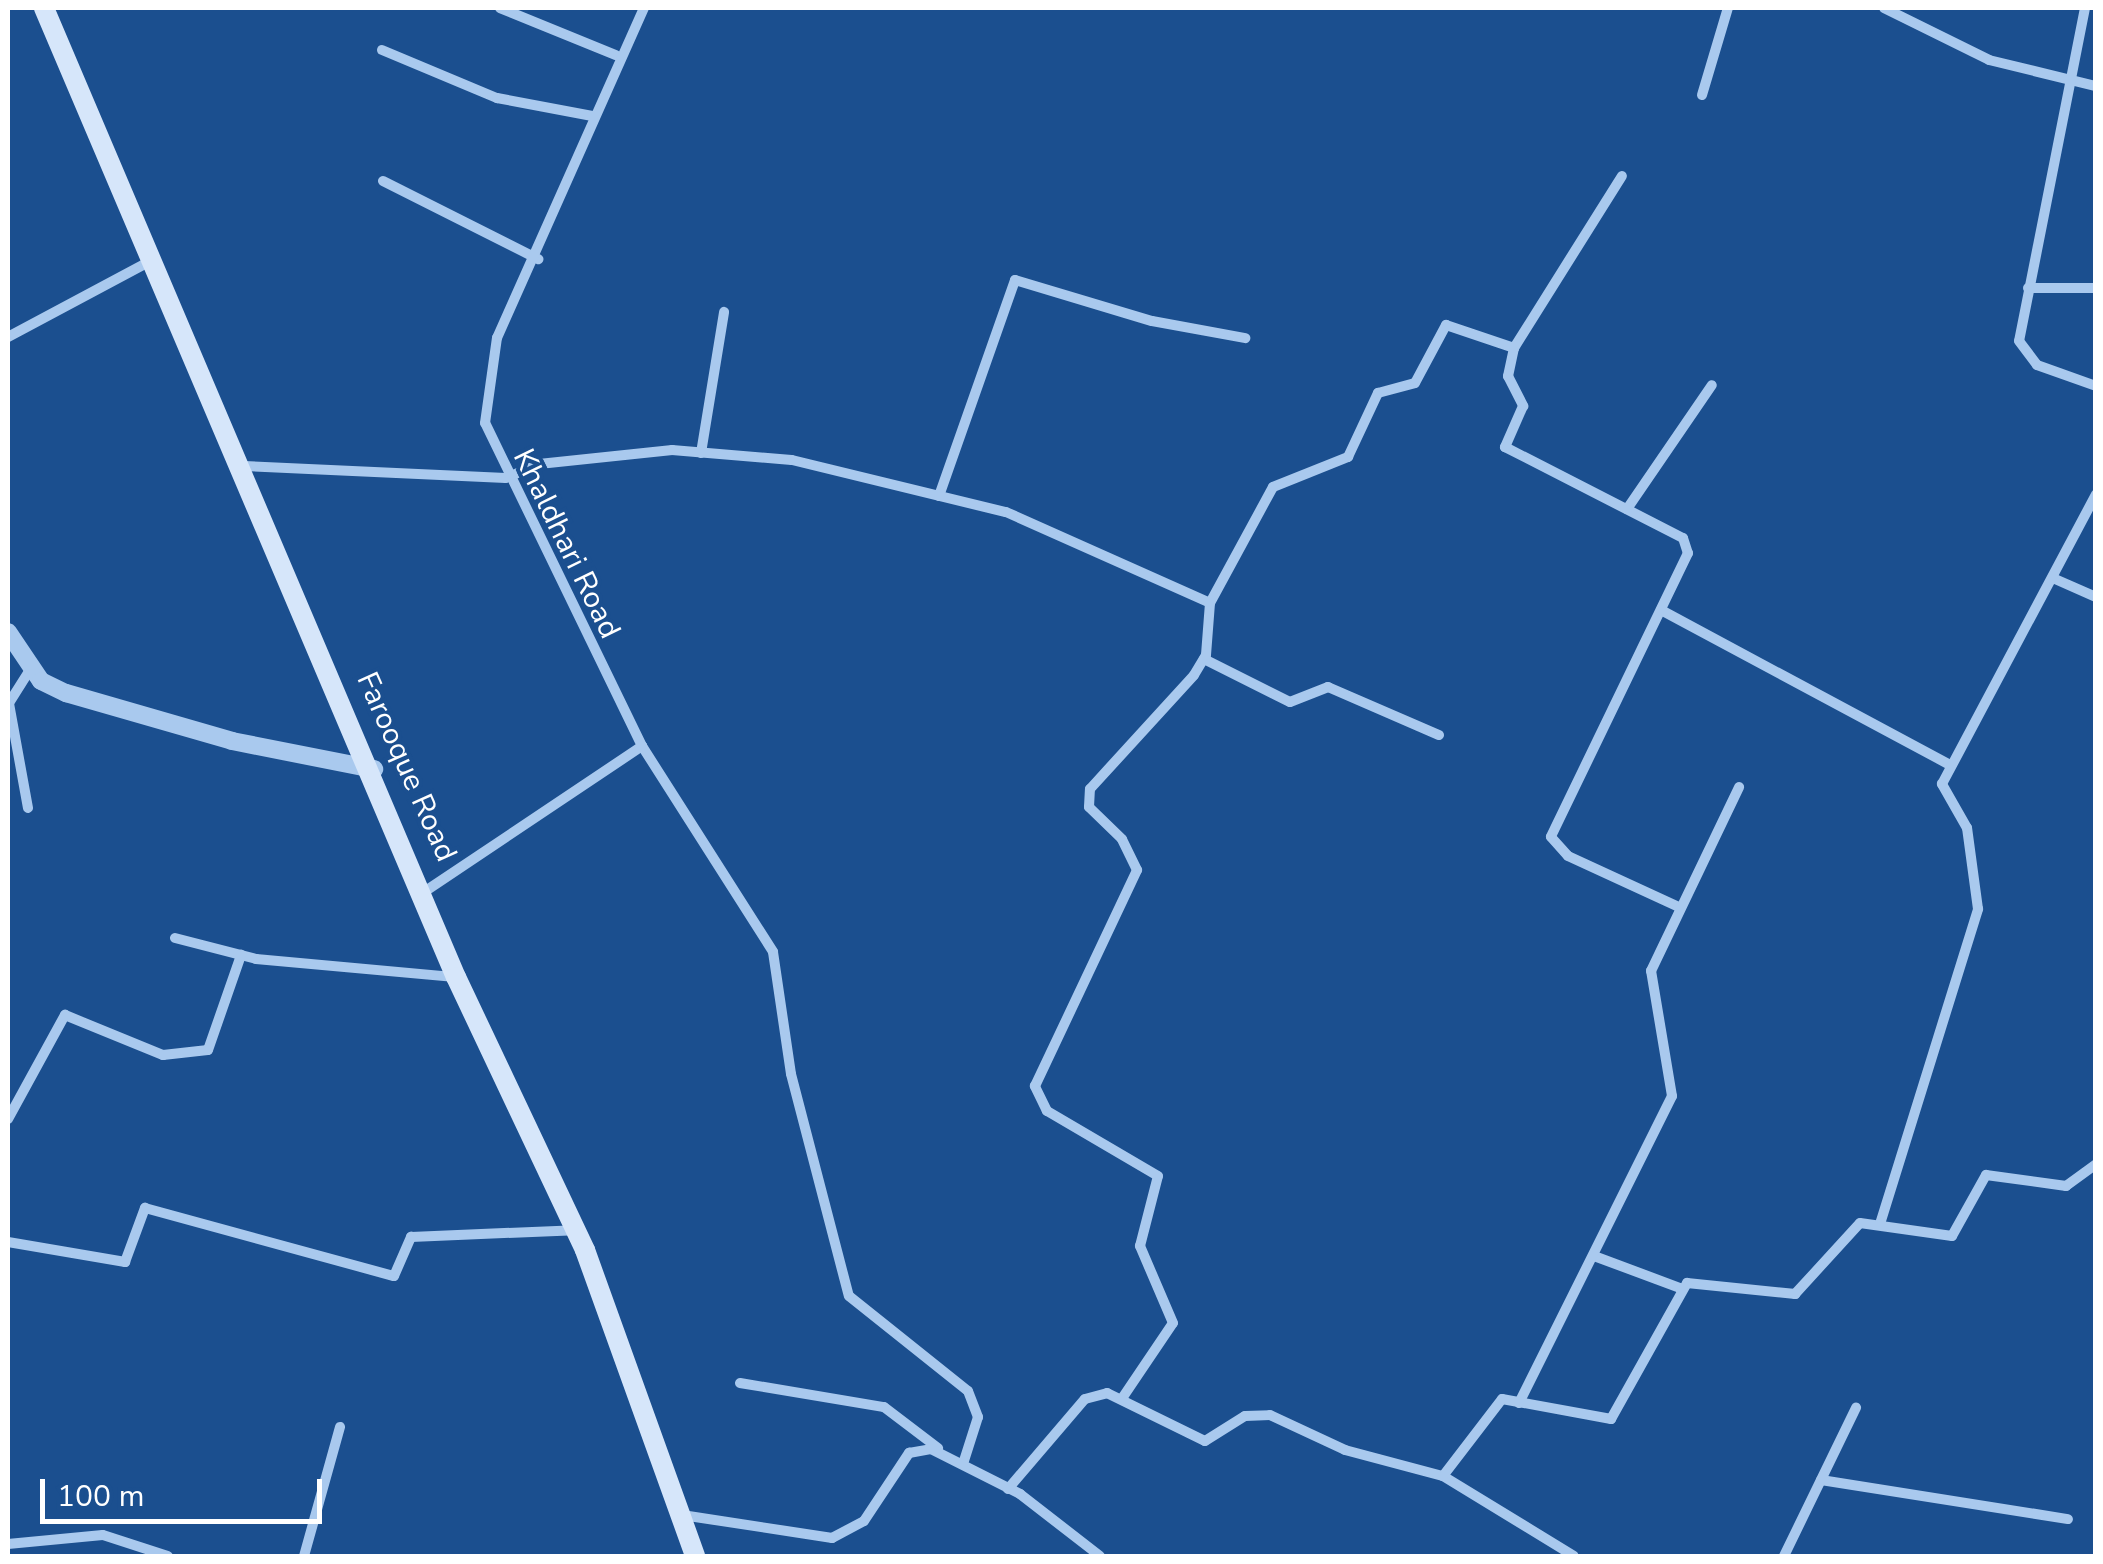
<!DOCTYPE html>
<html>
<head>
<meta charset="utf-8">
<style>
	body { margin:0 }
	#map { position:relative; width:2103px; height:1564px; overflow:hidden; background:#1b4f8f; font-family:"Nunito Sans",sans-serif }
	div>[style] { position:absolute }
	.minor>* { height:10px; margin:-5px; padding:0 5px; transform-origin:5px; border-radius:5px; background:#a9c9ee }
	.tertiary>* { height:18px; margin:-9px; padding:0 9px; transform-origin:9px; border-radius:9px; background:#a9c9ee }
	.secondary>* { height:20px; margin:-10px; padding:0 10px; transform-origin:10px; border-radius:10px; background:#d6e6fa }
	span { translate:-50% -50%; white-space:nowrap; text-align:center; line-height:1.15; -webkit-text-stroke:8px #1b4f8f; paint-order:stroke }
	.street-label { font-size:30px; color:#fff }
	.frame { position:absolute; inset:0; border:10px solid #fff; pointer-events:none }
	.scale { position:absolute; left:40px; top:1479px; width:282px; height:45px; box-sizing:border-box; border:5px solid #fff; border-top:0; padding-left:12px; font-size:30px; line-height:35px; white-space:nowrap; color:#fff; -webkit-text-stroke:8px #1b4f8f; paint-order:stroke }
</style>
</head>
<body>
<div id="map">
	<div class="minor">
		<div style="left:500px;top:8px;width:125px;rotate:22.1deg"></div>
		<div style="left:1884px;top:8px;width:117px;rotate:26.3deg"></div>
		<div style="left:1989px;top:60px;width:110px;rotate:13.7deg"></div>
		<div style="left:2085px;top:8px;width:339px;rotate:101.2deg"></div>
		<div style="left:2019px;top:341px;width:30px;rotate:53deg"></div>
		<div style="left:2037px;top:365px;width:63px;rotate:19.6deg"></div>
		<div style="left:382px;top:50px;width:125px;rotate:22.7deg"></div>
		<div style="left:497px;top:98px;width:97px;rotate:10.7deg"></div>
		<div style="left:1702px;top:95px;width:91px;rotate:-73.4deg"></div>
		<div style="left:383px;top:181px;width:174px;rotate:26.7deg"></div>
		<div style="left:2028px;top:288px;width:68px"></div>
		<div style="left:8px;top:337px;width:163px;rotate:-28.1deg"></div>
		<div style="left:1514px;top:348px;width:29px;rotate:102deg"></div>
		<div style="left:1508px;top:376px;width:34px;rotate:63deg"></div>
		<div style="left:1523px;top:406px;width:45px;rotate:113.7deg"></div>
		<div style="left:1505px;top:447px;width:200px;rotate:27.1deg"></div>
		<div style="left:1683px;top:538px;width:16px;rotate:72deg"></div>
		<div style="left:1688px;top:553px;width:315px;rotate:115.8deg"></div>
		<div style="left:1551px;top:837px;width:25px;rotate:48deg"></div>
		<div style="left:1568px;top:856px;width:122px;rotate:24.7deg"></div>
		<div style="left:701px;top:453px;width:143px;rotate:-80.7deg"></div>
		<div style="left:244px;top:466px;width:262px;rotate:2.6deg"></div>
		<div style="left:506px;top:478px;width:36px;rotate:-23deg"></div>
		<div style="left:539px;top:464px;width:134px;rotate:-6deg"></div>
		<div style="left:672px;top:450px;width:120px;rotate:4.8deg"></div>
		<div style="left:792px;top:460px;width:220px;rotate:13.7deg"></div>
		<div style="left:1006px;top:512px;width:223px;rotate:24deg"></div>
		<div style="left:939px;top:496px;width:229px;rotate:-70.6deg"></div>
		<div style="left:1015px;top:280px;width:143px;rotate:16.7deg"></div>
		<div style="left:1152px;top:321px;width:95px;rotate:10.4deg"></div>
		<div style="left:1627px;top:509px;width:150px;rotate:-55.6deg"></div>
		<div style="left:2055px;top:579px;width:45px;rotate:23.7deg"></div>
		<div style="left:1661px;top:610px;width:328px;rotate:28.2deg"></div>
		<div style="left:1204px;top:659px;width:96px;rotate:26.6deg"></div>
		<div style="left:1290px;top:702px;width:41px;rotate:-21.5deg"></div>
		<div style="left:1328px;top:687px;width:121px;rotate:23.4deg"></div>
		<div style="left:642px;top:746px;width:244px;rotate:57.5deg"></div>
		<div style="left:773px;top:952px;width:123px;rotate:81.6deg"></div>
		<div style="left:791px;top:1074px;width:229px;rotate:75.4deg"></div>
		<div style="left:849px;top:1296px;width:152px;rotate:38.6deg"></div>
		<div style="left:968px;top:1391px;width:28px;rotate:69deg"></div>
		<div style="left:978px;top:1417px;width:46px;rotate:107.7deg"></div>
		<div style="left:28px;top:808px;width:107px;rotate:-100.3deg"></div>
		<div style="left:9px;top:703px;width:41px;rotate:-57.8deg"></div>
		<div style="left:427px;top:890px;width:259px;rotate:-33.8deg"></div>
		<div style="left:642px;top:746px;width:359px;rotate:-115.9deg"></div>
		<div style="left:485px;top:423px;width:86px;rotate:-82deg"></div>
		<div style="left:497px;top:338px;width:361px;rotate:-66deg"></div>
		<div style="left:175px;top:938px;width:84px;rotate:14.5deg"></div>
		<div style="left:256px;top:959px;width:200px;rotate:5.2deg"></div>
		<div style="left:8px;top:1119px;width:119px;rotate:-61.3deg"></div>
		<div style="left:65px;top:1015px;width:106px;rotate:22.2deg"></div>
		<div style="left:163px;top:1055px;width:45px;rotate:-6.3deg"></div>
		<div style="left:208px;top:1050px;width:101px;rotate:-70.8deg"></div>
		<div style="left:1880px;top:1224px;width:330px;rotate:-72.7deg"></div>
		<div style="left:1978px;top:909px;width:82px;rotate:-97.7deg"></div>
		<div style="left:1967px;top:828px;width:51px;rotate:-119.6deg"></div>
		<div style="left:1942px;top:784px;width:328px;rotate:-62deg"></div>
		<div style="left:8px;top:1242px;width:119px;rotate:9.7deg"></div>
		<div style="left:125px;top:1262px;width:58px;rotate:-69.7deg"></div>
		<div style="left:145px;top:1208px;width:258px;rotate:15.3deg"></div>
		<div style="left:394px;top:1276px;width:43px;rotate:-66.4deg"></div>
		<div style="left:411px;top:1237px;width:164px;rotate:-2.4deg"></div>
		<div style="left:1594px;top:1256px;width:92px;rotate:20.4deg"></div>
		<div style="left:740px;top:1383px;width:146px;rotate:9.5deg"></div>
		<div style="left:884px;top:1407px;width:68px;rotate:37.2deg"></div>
		<div style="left:1123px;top:1397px;width:89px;rotate:-56deg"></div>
		<div style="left:1173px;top:1323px;width:84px;rotate:-113.2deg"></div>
		<div style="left:1140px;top:1246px;width:72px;rotate:-75.6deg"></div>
		<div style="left:1158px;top:1176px;width:129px;rotate:-149.6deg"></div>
		<div style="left:1047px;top:1111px;width:28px;rotate:-116deg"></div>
		<div style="left:1035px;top:1086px;width:239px;rotate:-64.7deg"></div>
		<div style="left:1137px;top:870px;width:34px;rotate:-116deg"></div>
		<div style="left:1122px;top:839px;width:46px;rotate:-135.9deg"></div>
		<div style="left:1089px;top:807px;width:18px;rotate:-87deg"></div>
		<div style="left:1090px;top:789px;width:154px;rotate:-47.6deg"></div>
		<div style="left:1194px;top:675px;width:23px;rotate:-59deg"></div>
		<div style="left:1206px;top:655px;width:52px;rotate:-85.6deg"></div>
		<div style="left:1210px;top:603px;width:132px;rotate:-61.5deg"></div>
		<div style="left:1273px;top:487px;width:81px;rotate:-21.8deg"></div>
		<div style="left:1348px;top:457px;width:71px;rotate:-64.9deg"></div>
		<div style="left:1378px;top:393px;width:38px;rotate:-15deg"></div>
		<div style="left:1415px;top:383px;width:66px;rotate:-61.9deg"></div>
		<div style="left:1446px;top:325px;width:72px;rotate:18.7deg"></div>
		<div style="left:1514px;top:348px;width:203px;rotate:-57.9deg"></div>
		<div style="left:1519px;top:1403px;width:343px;rotate:-63.5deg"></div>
		<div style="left:1672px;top:1096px;width:127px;rotate:-99.5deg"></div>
		<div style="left:1651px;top:971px;width:204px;rotate:-64.4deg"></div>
		<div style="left:1443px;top:1476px;width:153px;rotate:31.4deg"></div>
		<div style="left:1821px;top:1480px;width:250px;rotate:9deg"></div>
		<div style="left:1008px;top:1489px;width:118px;rotate:-49.5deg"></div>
		<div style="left:1085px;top:1399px;width:23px;rotate:-15deg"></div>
		<div style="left:1107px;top:1393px;width:109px;rotate:26.1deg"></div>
		<div style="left:1205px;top:1441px;width:47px;rotate:-32deg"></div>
		<div style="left:1245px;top:1416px;width:25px;rotate:-2deg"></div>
		<div style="left:1270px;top:1415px;width:83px;rotate:25deg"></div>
		<div style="left:1345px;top:1450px;width:101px;rotate:14.9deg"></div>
		<div style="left:1443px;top:1476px;width:97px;rotate:-52.5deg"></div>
		<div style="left:1502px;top:1399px;width:111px;rotate:10.4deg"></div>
		<div style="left:1611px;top:1419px;width:156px;rotate:-60.8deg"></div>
		<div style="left:1687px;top:1283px;width:109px;rotate:5.8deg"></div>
		<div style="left:1795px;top:1294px;width:96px;rotate:-47.5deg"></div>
		<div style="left:1860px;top:1223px;width:93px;rotate:8deg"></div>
		<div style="left:1952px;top:1236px;width:70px;rotate:-60.9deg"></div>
		<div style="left:1986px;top:1175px;width:81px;rotate:7.8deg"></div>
		<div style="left:2066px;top:1186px;width:37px;rotate:-36deg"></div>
		<div style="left:682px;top:1515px;width:152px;rotate:8.7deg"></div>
		<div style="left:832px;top:1538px;width:36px;rotate:-28deg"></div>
		<div style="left:864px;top:1521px;width:82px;rotate:-56.5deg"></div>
		<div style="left:909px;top:1453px;width:22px;rotate:-10deg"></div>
		<div style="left:931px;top:1449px;width:100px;rotate:26.8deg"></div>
		<div style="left:1020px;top:1494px;width:101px;rotate:37.8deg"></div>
		<div style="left:8px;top:1544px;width:95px;rotate:-5.4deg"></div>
		<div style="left:103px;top:1535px;width:68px;rotate:17.9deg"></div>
		<div style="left:304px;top:1556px;width:134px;rotate:-74.4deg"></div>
		<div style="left:1784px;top:1556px;width:165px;rotate:-64.1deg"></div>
	</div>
	<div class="tertiary">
		<div style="left:8px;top:632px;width:59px;rotate:56deg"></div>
		<div style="left:41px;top:681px;width:28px;rotate:26deg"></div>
		<div style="left:66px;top:693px;width:173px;rotate:16.1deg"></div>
		<div style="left:232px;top:741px;width:145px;rotate:11.2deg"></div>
	</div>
	<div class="secondary">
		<div style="left:44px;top:8px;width:1053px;rotate:66.97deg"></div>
		<div style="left:456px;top:977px;width:302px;rotate:64.7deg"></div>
		<div style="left:585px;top:1250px;width:325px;rotate:70.2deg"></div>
	</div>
	<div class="street-label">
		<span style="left:566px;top:544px;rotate:64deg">Khaldhari Road</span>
		<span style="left:406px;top:767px;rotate:66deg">Farooque Road</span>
	</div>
	<div class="frame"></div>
	<div class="scale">100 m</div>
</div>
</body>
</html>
